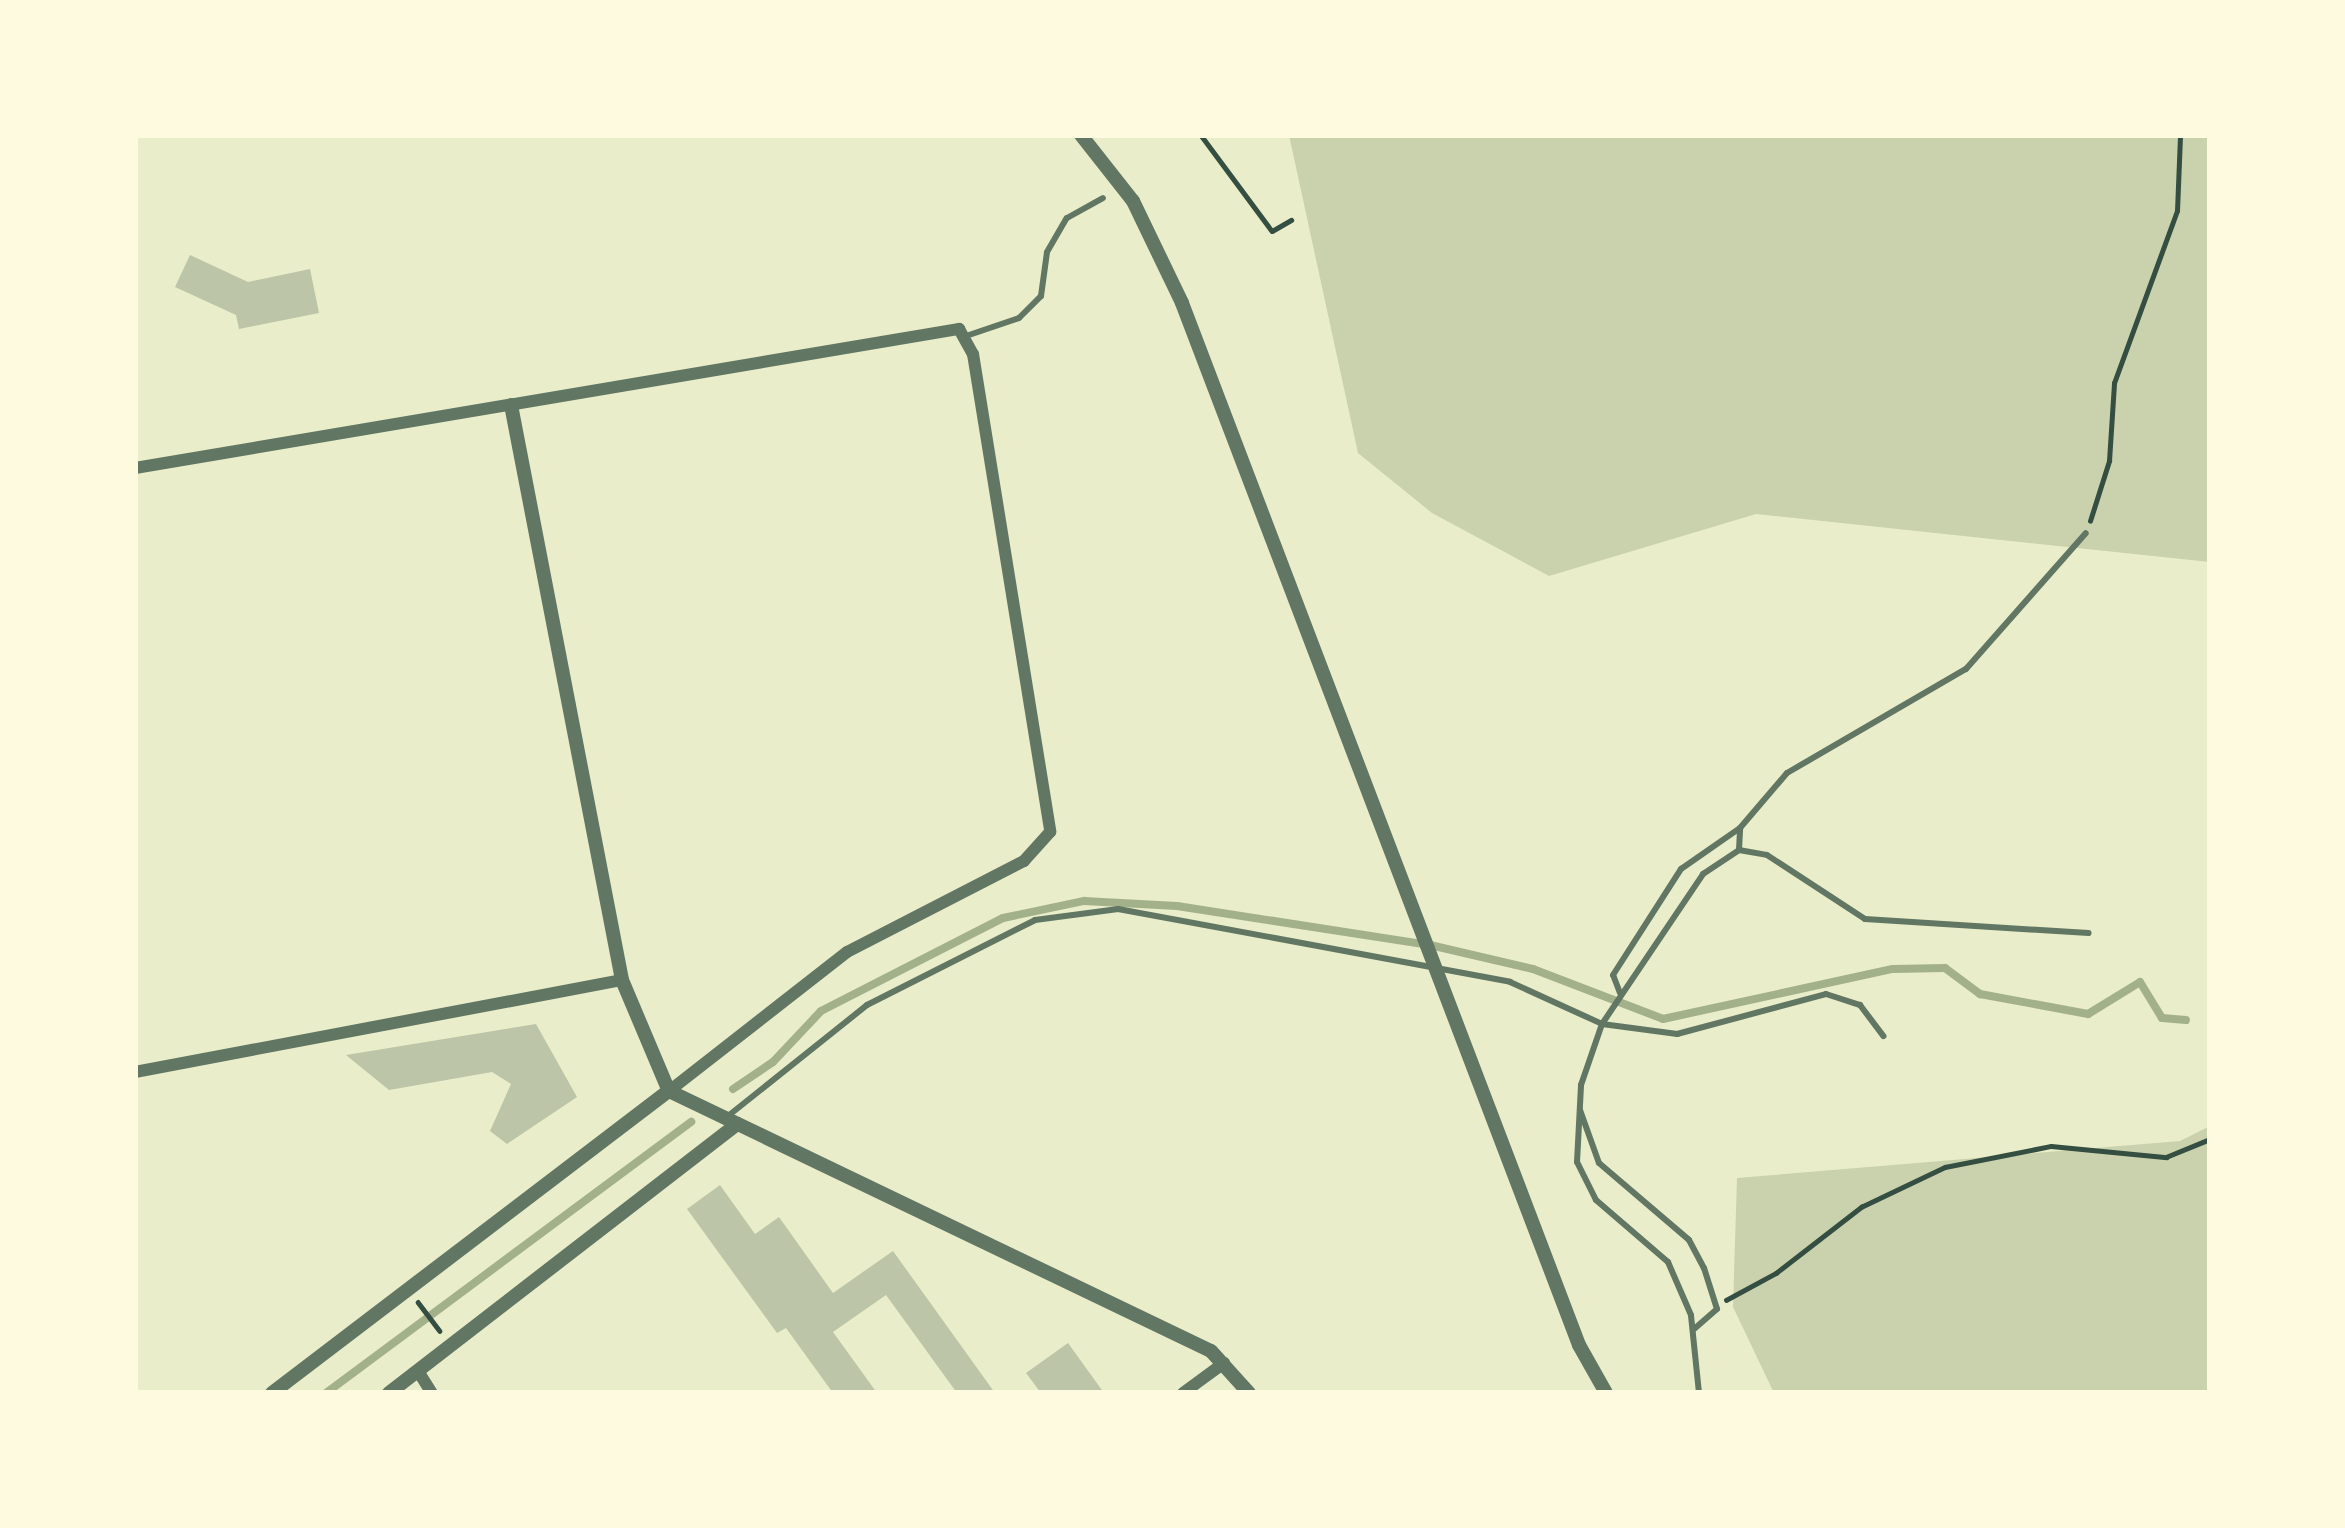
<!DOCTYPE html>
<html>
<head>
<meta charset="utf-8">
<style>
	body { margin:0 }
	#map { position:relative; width:2345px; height:1528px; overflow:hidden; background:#e9edc9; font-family:"Work Sans",sans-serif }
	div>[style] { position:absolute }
	.green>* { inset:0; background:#cad2ad }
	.stream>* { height:8px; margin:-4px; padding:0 4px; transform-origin:4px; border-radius:4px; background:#a3b18a }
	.building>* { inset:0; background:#bcc5a7 }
	.path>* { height:4.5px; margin:-2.25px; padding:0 2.25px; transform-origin:2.25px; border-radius:2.25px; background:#344e41 }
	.service>* { height:6px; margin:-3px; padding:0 3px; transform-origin:3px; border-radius:3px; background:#617663 }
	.minor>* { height:12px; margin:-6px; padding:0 6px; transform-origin:6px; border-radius:6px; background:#617663 }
	.tertiary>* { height:14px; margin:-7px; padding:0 7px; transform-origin:7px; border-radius:7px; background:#617663 }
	span { translate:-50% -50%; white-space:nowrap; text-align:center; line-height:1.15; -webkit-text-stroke:12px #fefae0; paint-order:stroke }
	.frame { position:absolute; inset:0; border:138px solid #fefae0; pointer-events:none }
</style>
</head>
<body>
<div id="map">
	<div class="green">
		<div style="clip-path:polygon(1289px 135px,2210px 135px,2210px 562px,1756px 514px,1549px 576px,1432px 513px,1358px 453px)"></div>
		<div style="clip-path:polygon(2210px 1126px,2210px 1393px,1774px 1393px,1733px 1307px,1737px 1178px,2180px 1141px)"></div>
	</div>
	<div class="stream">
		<div style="left:733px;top:1089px;width:48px;rotate:-34deg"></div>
		<div style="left:773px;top:1062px;width:70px;rotate:-46.7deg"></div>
		<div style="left:821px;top:1011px;width:204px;rotate:-27.1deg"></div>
		<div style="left:1003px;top:918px;width:83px;rotate:-11.9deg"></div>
		<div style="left:1084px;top:901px;width:93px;rotate:3.1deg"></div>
		<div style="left:1177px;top:906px;width:256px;rotate:8.8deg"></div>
		<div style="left:1430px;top:945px;width:106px;rotate:13.1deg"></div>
		<div style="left:1533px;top:969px;width:139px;rotate:21deg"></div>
		<div style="left:1663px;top:1019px;width:235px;rotate:-12.3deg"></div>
		<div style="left:1893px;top:969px;width:52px;rotate:-1.1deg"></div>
		<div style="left:1945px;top:968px;width:44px;rotate:36.6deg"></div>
		<div style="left:1980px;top:994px;width:110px;rotate:10.5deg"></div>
		<div style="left:2088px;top:1014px;width:61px;rotate:-31.6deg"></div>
		<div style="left:2140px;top:982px;width:42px;rotate:58.6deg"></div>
		<div style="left:2162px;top:1018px;width:24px;rotate:5deg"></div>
		<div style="left:326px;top:1393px;width:455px;rotate:-36.6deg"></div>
	</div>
	<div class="building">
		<div style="clip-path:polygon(190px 255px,248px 282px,310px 269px,319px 313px,239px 329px,236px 315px,175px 287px)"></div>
		<div style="clip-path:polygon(536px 1024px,577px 1097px,507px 1144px,490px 1131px,511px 1084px,492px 1072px,389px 1090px,346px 1055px)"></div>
		<div style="clip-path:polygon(720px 1185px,755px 1234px,779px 1217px,833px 1293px,893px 1251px,995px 1393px,957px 1393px,886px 1295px,833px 1332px,877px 1393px,833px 1393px,786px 1328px,777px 1333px,687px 1209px)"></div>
		<div style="clip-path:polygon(1068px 1343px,1104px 1393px,1041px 1393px,1026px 1373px)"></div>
	</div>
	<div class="path">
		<div style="left:1201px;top:135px;width:119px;rotate:53.5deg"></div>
		<div style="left:1272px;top:231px;width:22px;rotate:-30deg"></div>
		<div style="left:2090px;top:521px;width:63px;rotate:-72.4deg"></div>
		<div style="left:2109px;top:461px;width:78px;rotate:-86.3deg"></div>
		<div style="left:2114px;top:383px;width:183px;rotate:-69.9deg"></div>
		<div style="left:2177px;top:211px;width:76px;rotate:-87.7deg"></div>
		<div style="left:1726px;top:1300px;width:57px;rotate:-28.4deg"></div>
		<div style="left:1776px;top:1273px;width:108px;rotate:-37.8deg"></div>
		<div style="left:1861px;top:1207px;width:93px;rotate:-25.5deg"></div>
		<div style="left:1945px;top:1167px;width:108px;rotate:-11.2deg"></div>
		<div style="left:2051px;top:1146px;width:116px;rotate:5.5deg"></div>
		<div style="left:2166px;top:1157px;width:48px;rotate:-22.2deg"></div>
		<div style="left:418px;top:1302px;width:36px;rotate:53deg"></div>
	</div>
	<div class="service">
		<div style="left:966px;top:336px;width:56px;rotate:-18.8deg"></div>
		<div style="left:1019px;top:318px;width:31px;rotate:-45deg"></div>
		<div style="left:1041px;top:296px;width:44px;rotate:-82.2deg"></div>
		<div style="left:1047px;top:252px;width:39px;rotate:-60deg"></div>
		<div style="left:1067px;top:218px;width:41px;rotate:-29.1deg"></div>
		<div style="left:1739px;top:850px;width:28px;rotate:10deg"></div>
		<div style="left:1767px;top:855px;width:117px;rotate:33.1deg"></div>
		<div style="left:1865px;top:919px;width:224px;rotate:3.6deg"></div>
		<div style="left:1620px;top:993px;width:19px;rotate:-111deg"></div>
		<div style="left:1613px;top:975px;width:126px;rotate:-57.3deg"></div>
		<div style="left:1681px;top:869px;width:72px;rotate:-34.8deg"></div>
		<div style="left:1580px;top:1110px;width:56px;rotate:70.3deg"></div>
		<div style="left:1599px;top:1163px;width:118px;rotate:40.5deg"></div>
		<div style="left:1689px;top:1240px;width:32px;rotate:62deg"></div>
		<div style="left:1704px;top:1268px;width:43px;rotate:72.4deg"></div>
		<div style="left:1717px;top:1309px;width:30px;rotate:139deg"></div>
		<div style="left:728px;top:1116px;width:178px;rotate:-38.6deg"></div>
		<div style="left:867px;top:1005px;width:188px;rotate:-26.8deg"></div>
		<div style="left:1035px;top:920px;width:84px;rotate:-7.5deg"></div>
		<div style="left:1118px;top:909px;width:399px;rotate:10.5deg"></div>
		<div style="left:1510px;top:982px;width:101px;rotate:24.5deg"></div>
		<div style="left:1602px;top:1024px;width:181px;rotate:-56deg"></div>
		<div style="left:1703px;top:874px;width:43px;rotate:-33.7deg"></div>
		<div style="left:1739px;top:850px;width:22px;rotate:-87deg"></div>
		<div style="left:1740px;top:828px;width:72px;rotate:-49.5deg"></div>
		<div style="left:1787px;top:773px;width:207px;rotate:-30.2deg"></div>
		<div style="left:1966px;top:669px;width:181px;rotate:-48.6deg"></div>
		<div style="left:1699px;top:1393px;width:78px;rotate:-95.9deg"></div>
		<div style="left:1691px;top:1315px;width:58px;rotate:-113.5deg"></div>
		<div style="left:1668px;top:1262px;width:95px;rotate:-139.3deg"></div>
		<div style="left:1596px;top:1200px;width:42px;rotate:-116.6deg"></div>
		<div style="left:1577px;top:1162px;width:77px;rotate:-87deg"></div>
		<div style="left:1581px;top:1085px;width:65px;rotate:-71deg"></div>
		<div style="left:1602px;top:1024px;width:76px;rotate:7.6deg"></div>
		<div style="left:1677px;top:1034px;width:154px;rotate:-15deg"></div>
		<div style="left:1826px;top:994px;width:36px;rotate:18deg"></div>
		<div style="left:1860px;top:1005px;width:39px;rotate:53deg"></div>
	</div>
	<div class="minor">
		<div style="left:135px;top:468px;width:836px;rotate:-9.58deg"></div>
		<div style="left:959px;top:329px;width:29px;rotate:61deg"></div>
		<div style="left:973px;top:354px;width:484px;rotate:80.8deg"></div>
		<div style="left:1050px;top:832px;width:39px;rotate:132deg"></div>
		<div style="left:1024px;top:861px;width:199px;rotate:152.8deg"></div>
		<div style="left:847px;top:952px;width:226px;rotate:142deg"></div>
		<div style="left:135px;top:1072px;width:496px;rotate:-10.7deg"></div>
		<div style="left:418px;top:1371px;width:26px;rotate:58deg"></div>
		<div style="left:1183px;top:1393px;width:51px;rotate:-36.2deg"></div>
	</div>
	<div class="tertiary">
		<div style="left:1081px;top:135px;width:84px;rotate:51.8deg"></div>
		<div style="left:1133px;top:201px;width:113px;rotate:64.3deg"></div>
		<div style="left:1182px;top:303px;width:1115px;rotate:69.14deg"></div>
		<div style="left:1579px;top:1345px;width:55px;rotate:60.6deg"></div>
		<div style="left:511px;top:405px;width:586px;rotate:79.07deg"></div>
		<div style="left:622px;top:980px;width:121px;rotate:67.1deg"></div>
		<div style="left:669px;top:1091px;width:601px;rotate:25.63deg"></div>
		<div style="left:1211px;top:1351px;width:57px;rotate:47.9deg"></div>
		<div style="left:272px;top:1393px;width:499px;rotate:-37.3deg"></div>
		<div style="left:389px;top:1393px;width:440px;rotate:-37.7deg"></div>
	</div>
	<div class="frame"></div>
</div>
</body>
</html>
